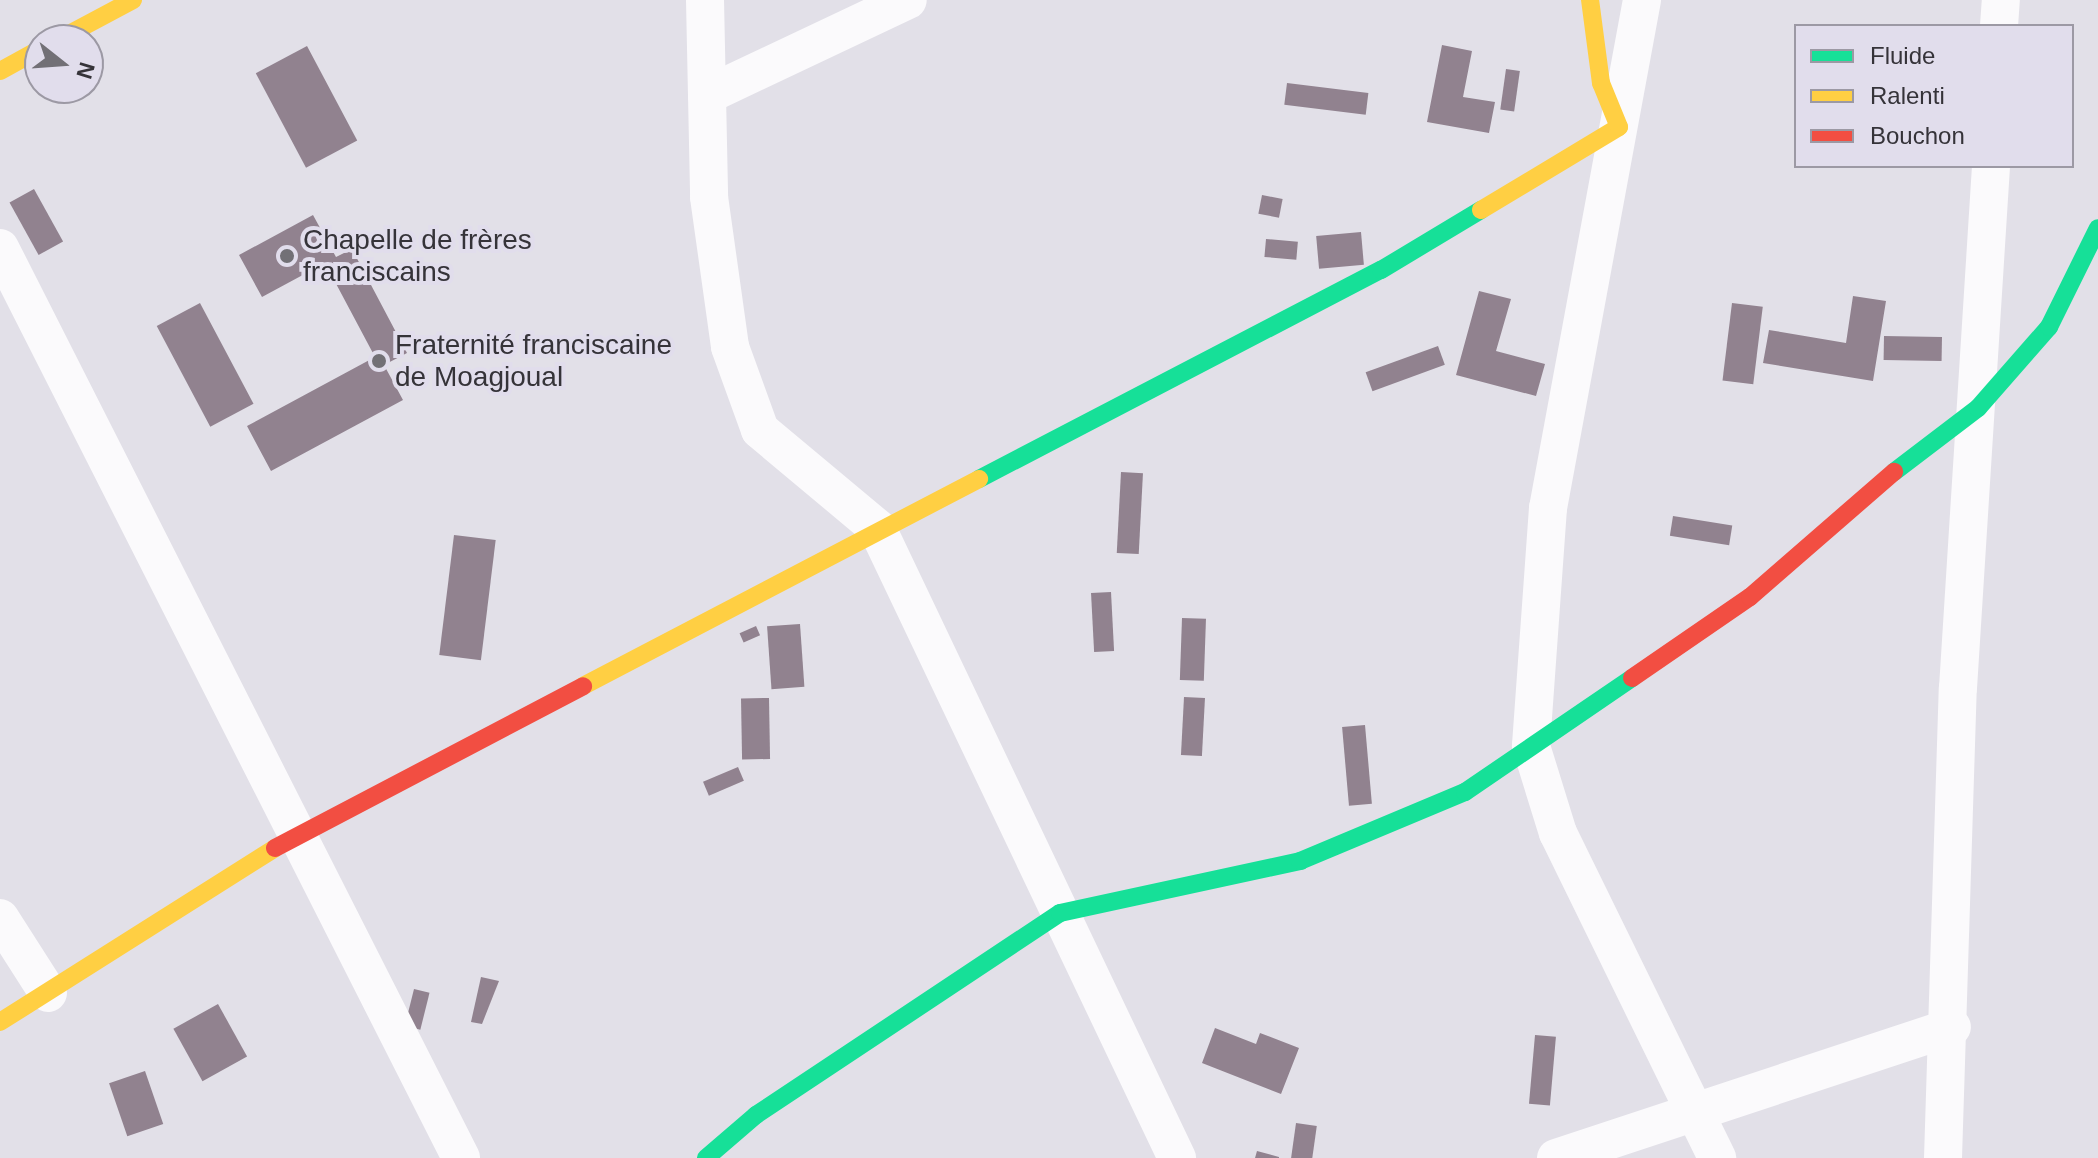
<!DOCTYPE html>
<html>
<head>
<meta charset="utf-8">
<style>
	body { margin:0 }
	#map { position:relative; width:2098px; height:1158px; overflow:hidden; background:#e2e0e8; font-family:Arial,sans-serif }
	div>[style] { position:absolute }
	.building>* { inset:0; background:#91828f; transform-origin:0 0 }
	.street>* { height:38px; margin:-19px; padding:0 19px; transform-origin:19px; border-radius:19px; background:#fbfafc }
	.fast>* { height:18px; margin:-9px; padding:0 9px; transform-origin:9px; border-radius:9px; background:#16e098 }
	.slow>* { height:18px; margin:-9px; padding:0 9px; transform-origin:9px; border-radius:9px; background:#ffcf43 }
	.jam>* { height:18px; margin:-9px; padding:0 9px; transform-origin:9px; border-radius:9px; background:#f24e42 }
	.dots>* { width:22px; height:22px; translate:-50% -50%; box-sizing:border-box; border:4px solid #e1ddec; border-radius:50% }
	span { translate:-50% -50%; white-space:nowrap; text-align:center; line-height:1.15; -webkit-text-stroke:8px #e1ddec; paint-order:stroke }
	.poi-label { font-size:28px; color:#353339 }
	.left { translate:0 -50%; text-align:left }
	.legend { position:absolute; left:1794px; top:24px; width:280px; height:144px; box-sizing:border-box; background:#e1ddec; border:2px solid #9c99a4; margin:0; padding:10px 14px; list-style:none; font-size:24px; color:#353339 }
	.legend li { display:flex; align-items:center; gap:16px; height:40px }
	.legend b { width:40px; border:2px solid #9c99a4 }
	.north { position:absolute; left:24px; top:24px; width:80px; height:80px; box-sizing:border-box; background:#e1ddec; border:2px solid #9c99a4; border-radius:50%; rotate:107deg; font-size:22px; font-weight:700; line-height:32px; text-align:center; color:#353339 }
	.north::after { content:''; display:block; margin:auto; width:28px; height:36px; background:#727076; clip-path:polygon(50% 0,100% 100%,50% 72%,0 100%) }
</style>
</head>
<body>
<div id="map">
	<div class="building">
		<div style="clip-path:polygon(1442px 45px,1472px 51px,1463px 97px,1495px 102px,1489px 133px,1427px 122px)"></div>
		<div style="left:307px;top:46px;width:107px;height:58px;rotate:62deg"></div>
		<div style="left:1506px;top:69px;width:14px;height:41px;rotate:8deg"></div>
		<div style="left:1287px;top:83px;width:82px;height:22px;rotate:7deg"></div>
		<div style="left:34px;top:189px;width:60px;height:28px;rotate:61deg"></div>
		<div style="left:1262px;top:195px;width:21px;height:19px;rotate:11deg"></div>
		<div style="clip-path:polygon(313px 215px,336px 257px,352px 249px,407px 353px,384px 365px,403px 400px,271px 471px,247px 426px,375px 357px,325px 263px,262px 297px,239px 255px)"></div>
		<div style="left:1361px;top:232px;width:33px;height:45px;rotate:85deg"></div>
		<div style="left:1266px;top:239px;width:32px;height:18px;rotate:5deg"></div>
		<div style="clip-path:polygon(1479px 291px,1511px 299px,1496px 351px,1545px 364px,1536px 396px,1456px 375px)"></div>
		<div style="clip-path:polygon(1853px 296px,1886px 301px,1873px 381px,1763px 363px,1769px 330px,1846px 343px)"></div>
		<div style="left:200px;top:303px;width:114px;height:49px;rotate:62deg"></div>
		<div style="left:1732px;top:303px;width:31px;height:78px;rotate:7deg"></div>
		<div style="left:1884px;top:336px;width:58px;height:24px;rotate:1deg"></div>
		<div style="left:1438px;top:346px;width:20px;height:77px;rotate:70deg"></div>
		<div style="left:1121px;top:472px;width:22px;height:81px;rotate:3deg"></div>
		<div style="left:1673px;top:516px;width:60px;height:20px;rotate:9deg"></div>
		<div style="left:454px;top:535px;width:42px;height:121px;rotate:7deg"></div>
		<div style="left:1111px;top:592px;width:59px;height:20px;rotate:87deg"></div>
		<div style="left:1182px;top:618px;width:24px;height:62px;rotate:2deg"></div>
		<div style="left:800px;top:624px;width:63px;height:33px;rotate:86deg"></div>
		<div style="left:756px;top:626px;width:10px;height:18px;rotate:66deg"></div>
		<div style="left:1184px;top:697px;width:21px;height:58px;rotate:3deg"></div>
		<div style="left:769px;top:698px;width:61px;height:28px;rotate:89deg"></div>
		<div style="left:1365px;top:725px;width:79px;height:23px;rotate:85deg"></div>
		<div style="left:738px;top:767px;width:15px;height:38px;rotate:67deg"></div>
		<div style="clip-path:polygon(481px 977px,499px 981px,482px 1024px,471px 1022px)"></div>
		<div style="left:414px;top:989px;width:16px;height:38px;rotate:14deg"></div>
		<div style="left:218px;top:1004px;width:60px;height:51px;rotate:61deg"></div>
		<div style="clip-path:polygon(1215px 1028px,1256px 1044px,1260px 1033px,1299px 1048px,1281px 1094px,1202px 1063px)"></div>
		<div style="left:1535px;top:1035px;width:21px;height:69px;rotate:5deg"></div>
		<div style="left:145px;top:1071px;width:56px;height:38px;rotate:71deg"></div>
		<div style="left:1296px;top:1123px;width:21px;height:36px;rotate:8deg"></div>
		<div style="clip-path:polygon(1257px 1151px,1279px 1157px,1279px 1158px,1255px 1158px)"></div>
	</div>
	<div class="street">
		<div style="left:705px;top:0;width:197px;rotate:88.8deg"></div>
		<div style="left:709px;top:197px;width:151px;rotate:82deg"></div>
		<div style="left:730px;top:347px;width:88px;rotate:70.1deg"></div>
		<div style="left:760px;top:430px;width:153px;rotate:39.9deg"></div>
		<div style="left:877px;top:528px;width:698px;rotate:64.54deg"></div>
		<div style="left:1642px;top:0;width:517px;rotate:100.48deg"></div>
		<div style="left:1548px;top:508px;width:239px;rotate:94.1deg"></div>
		<div style="left:1531px;top:746px;width:91px;rotate:72.8deg"></div>
		<div style="left:1558px;top:833px;width:362px;rotate:63.9deg"></div>
		<div style="left:1999px;top:26px;width:26px;rotate:-86deg"></div>
		<div style="left:707px;top:95px;width:222px;rotate:-25.3deg"></div>
		<div style="left:0;top:248px;width:1020px;rotate:63.13deg"></div>
		<div style="left:0;top:918px;width:89px;rotate:57.4deg"></div>
		<div style="left:1556px;top:1158px;width:417px;rotate:-18.3deg"></div>
		<div style="left:1943px;top:1158px;width:470px;rotate:-88.2deg"></div>
		<div style="left:1958px;top:688px;width:523px;rotate:-86.38deg"></div>
	</div>
	<div class="fast">
		<div style="left:1894px;top:472px;width:106px;rotate:-37.3deg"></div>
		<div style="left:1978px;top:408px;width:108px;rotate:-48.8deg"></div>
		<div style="left:2049px;top:327px;width:110px;rotate:-63.7deg"></div>
		<div style="left:979px;top:479px;width:453px;rotate:-27.5deg"></div>
		<div style="left:1381px;top:270px;width:117px;rotate:-31deg"></div>
		<div style="left:706px;top:1158px;width:66px;rotate:-40.7deg"></div>
		<div style="left:756px;top:1115px;width:365px;rotate:-33.6deg"></div>
		<div style="left:1060px;top:913px;width:246px;rotate:-12.2deg"></div>
		<div style="left:1300px;top:861px;width:179px;rotate:-22.7deg"></div>
		<div style="left:1465px;top:792px;width:202px;rotate:-34.3deg"></div>
	</div>
	<div class="slow">
		<div style="left:58px;top:40px;width:85px;rotate:-28.1deg"></div>
		<div style="left:0;top:71px;width:46px;rotate:-28.8deg"></div>
		<div style="left:1481px;top:210px;width:161px;rotate:-31deg"></div>
		<div style="left:1619px;top:127px;width:48px;rotate:-112.2deg"></div>
		<div style="left:1601px;top:83px;width:84px;rotate:-97.5deg"></div>
		<div style="left:583px;top:686px;width:447px;rotate:-27.6deg"></div>
		<div style="left:0;top:1022px;width:325px;rotate:-32.3deg"></div>
	</div>
	<div class="jam">
		<div style="left:1632px;top:678px;width:143px;rotate:-34.5deg"></div>
		<div style="left:1750px;top:597px;width:191px;rotate:-41deg"></div>
		<div style="left:275px;top:848px;width:348px;rotate:-27.7deg"></div>
	</div>
	<div class="dots">
		<div style="left:287px;top:256px;background:#727076"></div>
		<div style="left:379px;top:361px;background:#727076"></div>
	</div>
	<div class="poi-label">
		<span class="left" style="left:303px;top:256px">Chapelle de frères<br>franciscains</span>
		<span class="left" style="left:395px;top:361px">Fraternité franciscaine<br>de Moagjoual</span>
	</div>
	<ul class="legend">
	<li><b style="height:10px;background:#16e098"></b>Fluide</li>
	<li><b style="height:10px;background:#ffcf43"></b>Ralenti</li>
	<li><b style="height:10px;background:#f24e42"></b>Bouchon</li>
	</ul>
	<div class="north">N</div>
</div>
</body>
</html>
